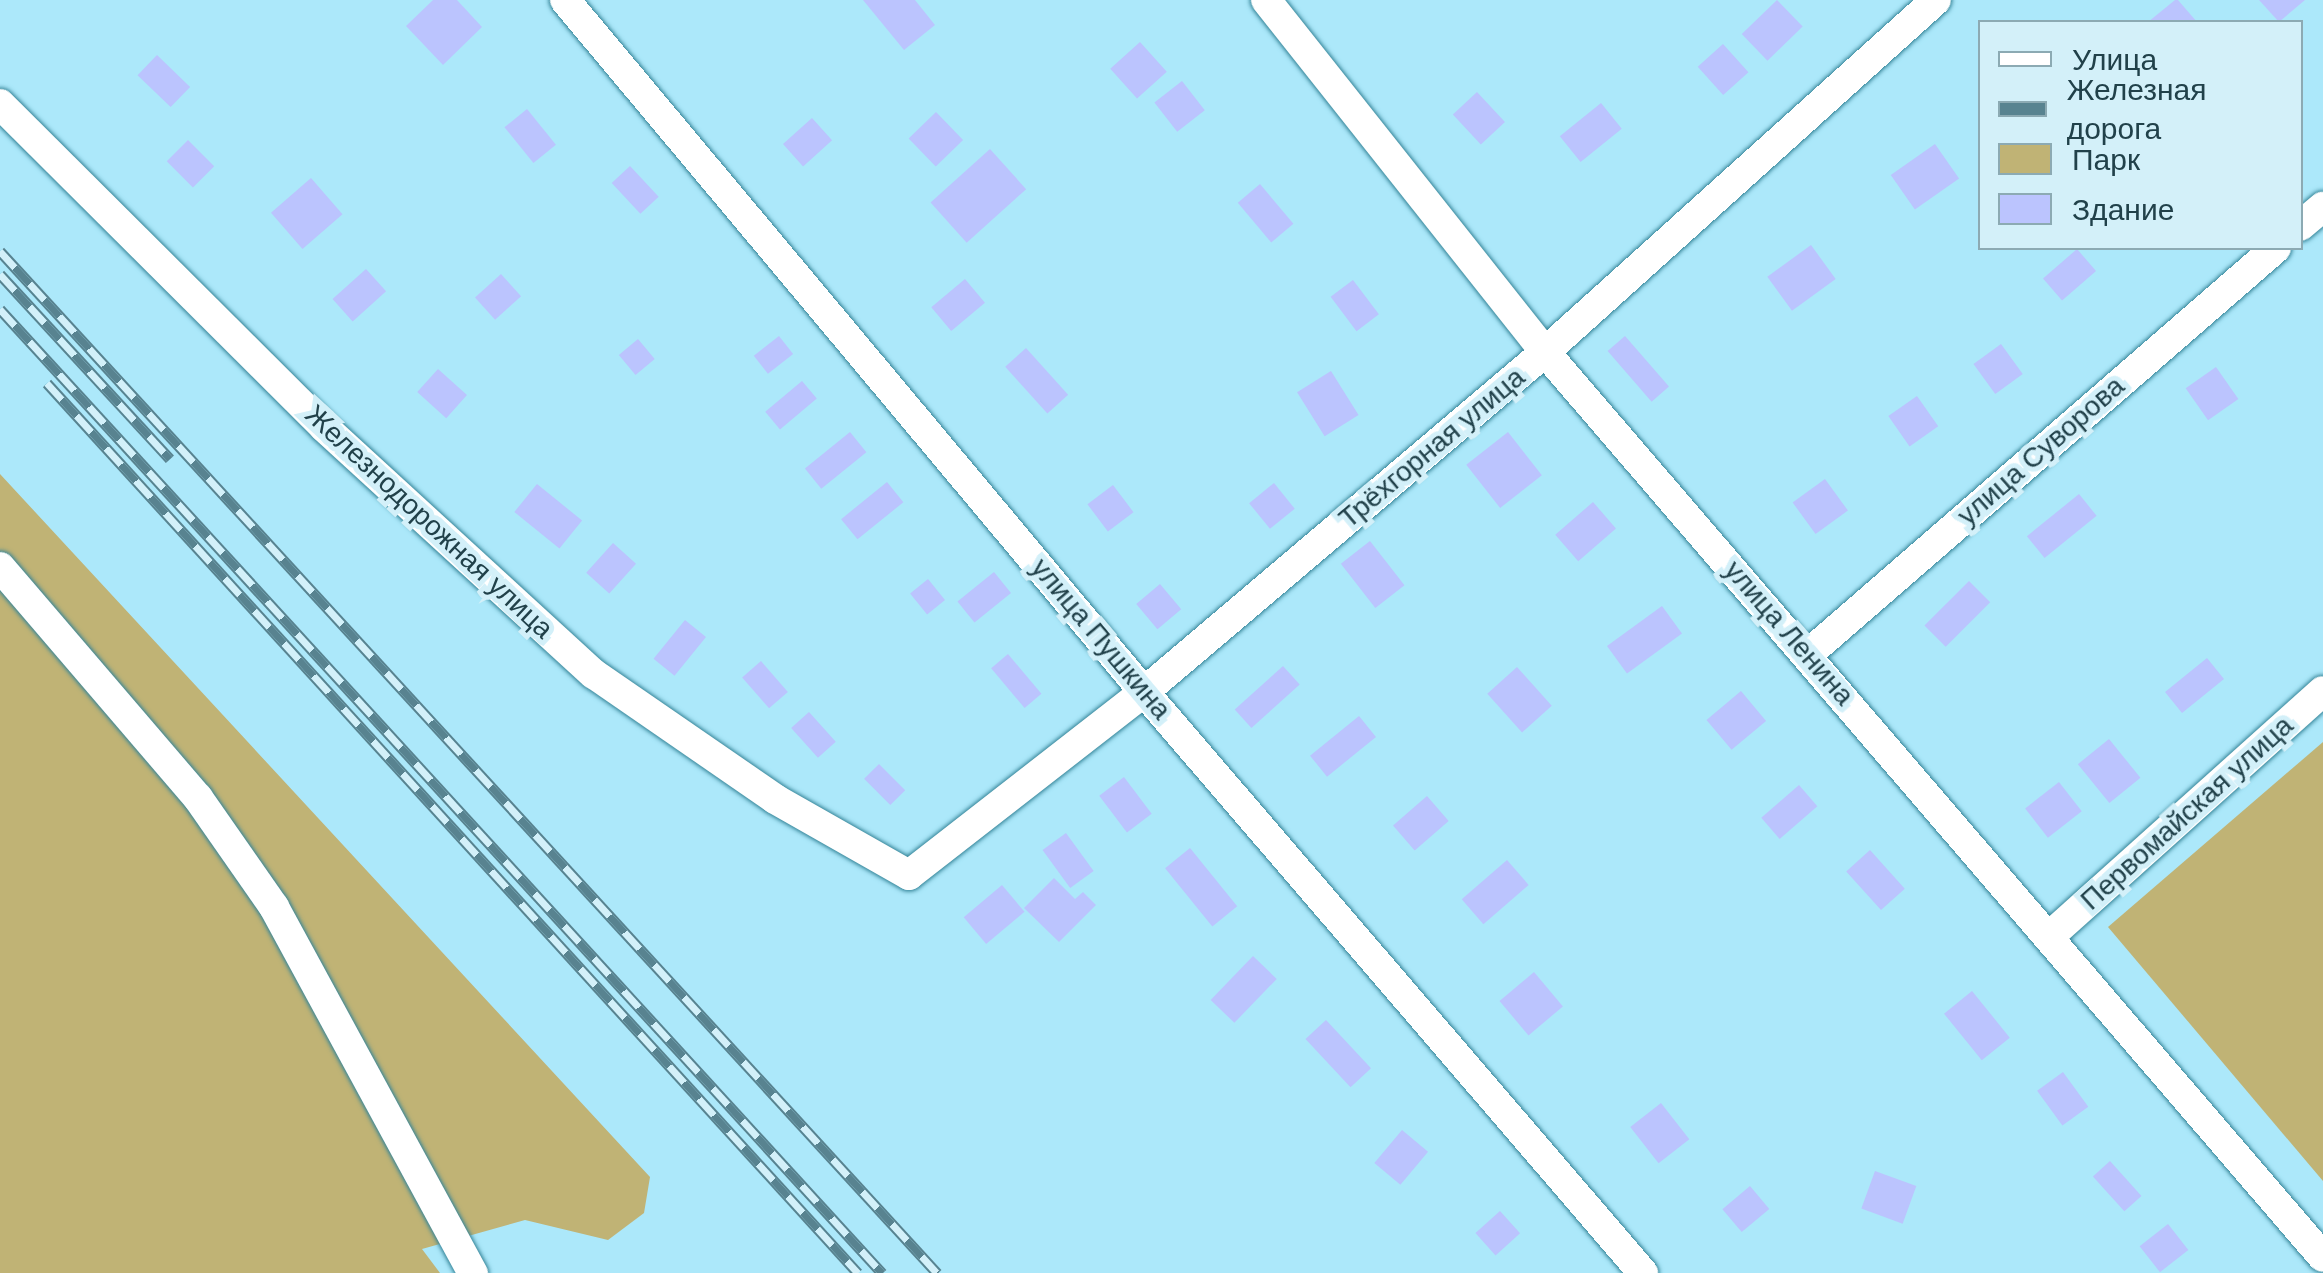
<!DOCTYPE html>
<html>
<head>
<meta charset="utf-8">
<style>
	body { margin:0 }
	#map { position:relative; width:2323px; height:1273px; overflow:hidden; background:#ace8fa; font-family:"DM Sans",sans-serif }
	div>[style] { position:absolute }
	.green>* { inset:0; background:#c0b375 }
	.building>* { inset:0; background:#bbc4fe; transform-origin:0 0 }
	.roads { filter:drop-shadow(0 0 2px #348498) drop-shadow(0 0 2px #348498) }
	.minor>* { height:30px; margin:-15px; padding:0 15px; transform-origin:15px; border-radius:15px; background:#fff }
	.rail>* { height:11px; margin-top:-5.5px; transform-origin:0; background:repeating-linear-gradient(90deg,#d3f0f9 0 22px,#588390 0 44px); box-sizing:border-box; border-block:2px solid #588390 }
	span { translate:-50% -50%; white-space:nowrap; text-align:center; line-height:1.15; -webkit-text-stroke:10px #d3f0f9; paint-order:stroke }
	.street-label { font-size:28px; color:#21414a }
	.legend { position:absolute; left:1978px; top:20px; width:325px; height:230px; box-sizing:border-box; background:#d3f0f9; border:2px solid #8caab3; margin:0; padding:12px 18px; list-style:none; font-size:30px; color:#21414a }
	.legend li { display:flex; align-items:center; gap:20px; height:50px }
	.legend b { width:50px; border:2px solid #8caab3 }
</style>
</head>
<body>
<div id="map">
	<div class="green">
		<div style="clip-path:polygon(0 474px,650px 1177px,644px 1213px,608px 1240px,525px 1220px,422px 1249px,440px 1273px,0 1273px)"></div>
		<div style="clip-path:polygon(2323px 742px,2323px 1181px,2108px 927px)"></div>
	</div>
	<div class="building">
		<div style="clip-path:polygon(433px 0,457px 0,482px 27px,443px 65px,406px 26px)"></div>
		<div style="clip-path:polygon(863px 0,915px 0,935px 25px,904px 50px)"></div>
		<div style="left:1777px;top:0;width:37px;height:49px;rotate:46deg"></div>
		<div style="clip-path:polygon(2178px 0,2197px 22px,2148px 22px,2175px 0)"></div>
		<div style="clip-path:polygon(2259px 0,2305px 0,2279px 22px)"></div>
		<div style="left:1140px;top:42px;width:40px;height:40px;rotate:48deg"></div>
		<div style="left:1723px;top:44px;width:38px;height:34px;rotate:48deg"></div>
		<div style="left:157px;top:55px;width:46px;height:28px;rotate:44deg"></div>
		<div style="left:1182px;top:81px;width:37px;height:35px;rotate:52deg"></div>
		<div style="left:1477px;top:92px;width:41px;height:33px;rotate:47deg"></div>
		<div style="left:1601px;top:103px;width:33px;height:53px;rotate:51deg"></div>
		<div style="left:527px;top:109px;width:46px;height:29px;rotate:51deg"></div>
		<div style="left:936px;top:112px;width:39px;height:38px;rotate:46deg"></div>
		<div style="left:812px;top:118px;width:30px;height:39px;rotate:48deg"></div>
		<div style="left:188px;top:140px;width:37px;height:30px;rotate:45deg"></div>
		<div style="left:1935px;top:144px;width:42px;height:54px;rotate:55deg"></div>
		<div style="left:990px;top:149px;width:54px;height:80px;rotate:48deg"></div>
		<div style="left:630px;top:166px;width:42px;height:25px;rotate:47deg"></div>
		<div style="left:311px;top:178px;width:48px;height:53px;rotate:49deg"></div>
		<div style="left:1260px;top:184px;width:52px;height:29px;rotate:50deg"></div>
		<div style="left:1811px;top:245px;width:42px;height:54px;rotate:54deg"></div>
		<div style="left:2077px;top:249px;width:29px;height:45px;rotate:49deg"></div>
		<div style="left:366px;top:269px;width:30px;height:45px;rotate:48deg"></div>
		<div style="left:501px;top:274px;width:30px;height:35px;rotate:48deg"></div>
		<div style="left:965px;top:279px;width:31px;height:44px;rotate:50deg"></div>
		<div style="left:1353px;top:280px;width:43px;height:28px;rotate:53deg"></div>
		<div style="left:779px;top:336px;width:23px;height:32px;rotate:52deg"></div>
		<div style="left:1625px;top:336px;width:67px;height:23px;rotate:49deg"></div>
		<div style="left:638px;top:339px;width:26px;height:25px;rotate:50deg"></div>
		<div style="left:2001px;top:344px;width:37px;height:34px;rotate:54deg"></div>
		<div style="left:1026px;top:348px;width:63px;height:28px;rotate:48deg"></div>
		<div style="left:2216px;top:367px;width:39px;height:37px;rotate:55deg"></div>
		<div style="left:438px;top:369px;width:39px;height:31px;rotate:42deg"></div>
		<div style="left:1331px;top:371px;width:52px;height:40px;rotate:58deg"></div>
		<div style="left:802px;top:381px;width:23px;height:48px;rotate:50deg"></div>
		<div style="left:1917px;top:396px;width:37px;height:35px;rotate:55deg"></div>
		<div style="left:850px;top:432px;width:26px;height:58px;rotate:51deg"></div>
		<div style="left:1508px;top:432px;width:55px;height:53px;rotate:52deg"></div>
		<div style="left:1825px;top:479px;width:39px;height:40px;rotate:54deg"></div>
		<div style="left:887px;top:482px;width:26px;height:59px;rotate:51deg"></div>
		<div style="left:1274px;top:483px;width:33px;height:32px;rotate:51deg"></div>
		<div style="left:537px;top:484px;width:58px;height:36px;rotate:39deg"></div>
		<div style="left:1113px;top:485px;width:34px;height:32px;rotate:53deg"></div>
		<div style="left:2079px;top:494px;width:28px;height:67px;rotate:51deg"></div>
		<div style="left:1593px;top:502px;width:35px;height:50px;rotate:49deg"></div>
		<div style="left:1370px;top:541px;width:56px;height:37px;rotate:52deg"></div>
		<div style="left:613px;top:543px;width:31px;height:40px;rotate:42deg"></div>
		<div style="left:994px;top:572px;width:27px;height:47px;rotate:51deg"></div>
		<div style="left:928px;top:579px;width:27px;height:23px;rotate:51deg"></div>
		<div style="left:1969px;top:581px;width:30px;height:63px;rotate:45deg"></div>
		<div style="left:1160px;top:584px;width:33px;height:31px;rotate:50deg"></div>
		<div style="left:1662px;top:606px;width:34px;height:68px;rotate:54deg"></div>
		<div style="left:685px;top:620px;width:27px;height:50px;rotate:39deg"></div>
		<div style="left:1008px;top:654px;width:52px;height:22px;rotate:50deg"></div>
		<div style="left:2207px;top:658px;width:27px;height:54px;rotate:51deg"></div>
		<div style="left:761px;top:661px;width:41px;height:25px;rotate:49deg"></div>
		<div style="left:1283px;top:666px;width:25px;height:65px;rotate:48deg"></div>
		<div style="left:1517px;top:667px;width:52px;height:40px;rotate:48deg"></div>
		<div style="left:1741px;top:691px;width:39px;height:45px;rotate:50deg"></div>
		<div style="left:809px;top:712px;width:40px;height:24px;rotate:48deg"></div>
		<div style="left:1359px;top:716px;width:27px;height:63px;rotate:51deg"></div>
		<div style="left:2109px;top:739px;width:50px;height:40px;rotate:51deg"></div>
		<div style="left:879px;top:764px;width:37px;height:21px;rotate:45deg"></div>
		<div style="left:1124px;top:777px;width:46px;height:31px;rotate:53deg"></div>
		<div style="left:2059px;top:782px;width:37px;height:43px;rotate:52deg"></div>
		<div style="left:1799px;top:785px;width:28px;height:50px;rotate:49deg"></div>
		<div style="left:1427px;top:796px;width:33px;height:45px;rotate:49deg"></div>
		<div style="left:1066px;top:833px;width:47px;height:29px;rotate:54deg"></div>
		<div style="left:1190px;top:848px;width:75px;height:32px;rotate:51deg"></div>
		<div style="left:1870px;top:850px;width:52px;height:32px;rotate:48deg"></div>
		<div style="left:1507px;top:860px;width:33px;height:60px;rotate:49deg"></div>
		<div style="clip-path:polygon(1054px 878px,1075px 899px,1083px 892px,1096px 905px,1059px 942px,1024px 908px)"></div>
		<div style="left:1002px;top:885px;width:35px;height:50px;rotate:50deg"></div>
		<div style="left:1253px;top:956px;width:33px;height:61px;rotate:44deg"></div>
		<div style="left:1534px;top:972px;width:45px;height:45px;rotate:50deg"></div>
		<div style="left:1972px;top:991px;width:60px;height:36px;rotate:51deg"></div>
		<div style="left:1326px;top:1020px;width:66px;height:28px;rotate:47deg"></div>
		<div style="left:2063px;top:1072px;width:43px;height:32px;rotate:54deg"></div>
		<div style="left:1661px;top:1103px;width:46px;height:39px;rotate:52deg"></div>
		<div style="left:1402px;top:1130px;width:34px;height:43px;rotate:40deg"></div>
		<div style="left:2110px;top:1161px;width:47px;height:23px;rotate:48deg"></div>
		<div style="left:1875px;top:1171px;width:44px;height:40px;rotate:20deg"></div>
		<div style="left:1750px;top:1186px;width:30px;height:36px;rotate:50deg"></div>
		<div style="left:1500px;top:1211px;width:30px;height:33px;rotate:48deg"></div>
		<div style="left:2168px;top:1224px;width:33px;height:36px;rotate:52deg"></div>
	</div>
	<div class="roads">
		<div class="minor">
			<div style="left:565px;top:0;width:902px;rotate:50.08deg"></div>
			<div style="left:1144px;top:692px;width:766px;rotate:49.34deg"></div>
			<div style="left:1266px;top:0;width:449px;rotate:51.6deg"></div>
			<div style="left:1545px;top:352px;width:1193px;rotate:49.32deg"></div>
			<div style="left:0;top:104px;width:457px;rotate:44.9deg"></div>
			<div style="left:324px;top:427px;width:366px;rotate:42.5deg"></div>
			<div style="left:594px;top:674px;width:220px;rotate:34.6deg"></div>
			<div style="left:775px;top:799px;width:154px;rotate:29.6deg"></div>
			<div style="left:909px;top:875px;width:298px;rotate:-37.9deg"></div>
			<div style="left:1144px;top:692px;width:526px;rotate:-40.29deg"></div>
			<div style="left:1545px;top:352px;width:526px;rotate:-42deg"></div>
			<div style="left:2300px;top:226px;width:30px;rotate:-40deg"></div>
			<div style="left:0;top:567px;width:304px;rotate:49.4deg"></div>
			<div style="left:198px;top:798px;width:133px;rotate:55.1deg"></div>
			<div style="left:274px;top:907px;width:417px;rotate:61.5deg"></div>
			<div style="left:1807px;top:655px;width:621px;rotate:-40.95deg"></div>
			<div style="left:2051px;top:935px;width:365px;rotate:-41.9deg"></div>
		</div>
	</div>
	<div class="rail">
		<div style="left:0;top:251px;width:1387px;rotate:47.48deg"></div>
		<div style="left:0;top:274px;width:251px;rotate:47.4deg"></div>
		<div style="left:0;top:309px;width:1307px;rotate:47.54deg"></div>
		<div style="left:47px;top:383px;width:1204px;rotate:47.66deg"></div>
	</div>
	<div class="street-label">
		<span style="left:1432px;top:448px;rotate:-40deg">Трёхгорная улица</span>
		<span style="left:2041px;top:451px;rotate:-41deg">улица Суворова</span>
		<span style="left:429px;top:522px;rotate:43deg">Железнодорожная улица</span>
		<span style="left:1789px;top:633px;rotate:49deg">улица Ленина</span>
		<span style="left:1101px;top:639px;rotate:50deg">улица Пушкина</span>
		<span style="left:2187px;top:813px;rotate:-42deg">Первомайская улица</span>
	</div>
	<ul class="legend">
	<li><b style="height:12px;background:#fff"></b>Улица</li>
	<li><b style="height:12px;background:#588390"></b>Железная дорога</li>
	<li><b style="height:28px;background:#c0b375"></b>Парк</li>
	<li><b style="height:28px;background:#bbc4fe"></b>Здание</li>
	</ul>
</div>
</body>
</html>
